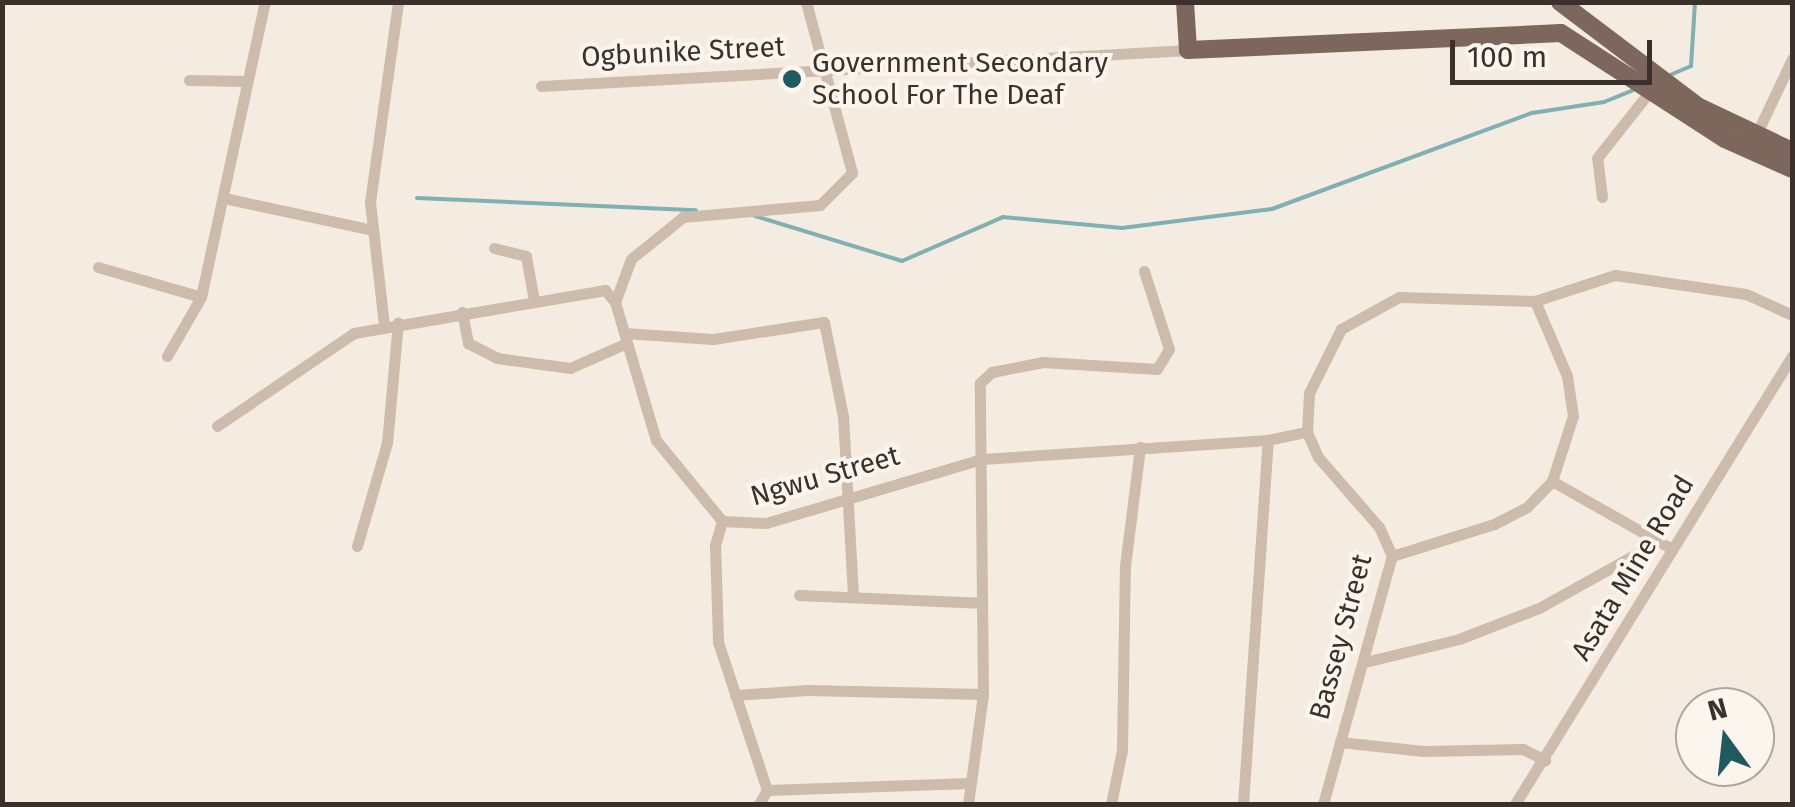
<!DOCTYPE html>
<html>
<head>
<meta charset="utf-8">
<style>
	body { margin:0 }
	#map { position:relative; width:1795px; height:807px; overflow:hidden; background:#f4ebe1; font-family:"Fira Sans",sans-serif }
	div>[style] { position:absolute }
	.stream>* { height:4px; margin:-2px; padding:0 2px; transform-origin:2px; border-radius:2px; background:#7fb0b2 }
	.street>* { height:11px; margin:-5.5px; padding:0 5.5px; transform-origin:5.5px; border-radius:5.5px; background:#cdbbac }
	.primary>* { height:18px; margin:-9px; padding:0 9px; transform-origin:9px; border-radius:9px; background:#7d675c }
	.dots>* { width:28px; height:28px; translate:-50% -50%; box-sizing:border-box; border:5px solid #fbf5ee; border-radius:50% }
	span { translate:-50% -50%; white-space:nowrap; text-align:center; line-height:1.15; -webkit-text-stroke:8px #fbf5ee; paint-order:stroke }
	.street-label { font-size:28px; color:#3b302b }
	.poi-label { font-size:28px; color:#3b302b }
	.left { translate:0 -50%; text-align:left }
	.frame { position:absolute; inset:0; border:5px solid #3b302b; pointer-events:none }
	.north { position:absolute; left:1675px; top:687px; width:100px; height:100px; box-sizing:border-box; background:#fbf5ee; border:2px solid #aea6a0; border-radius:50%; rotate:345deg; font-size:28px; font-weight:700; line-height:40px; text-align:center; color:#3b302b }
	.north::after { content:''; display:block; margin:auto; width:35px; height:45px; background:#1f5a5e; clip-path:polygon(50% 0,100% 100%,50% 72%,0 100%) }
	.scale { position:absolute; left:1450px; top:40px; width:202px; height:45px; box-sizing:border-box; border:5px solid #3b302b; border-top:0; padding-left:12px; font-size:30px; line-height:35px; white-space:nowrap; color:#3b302b; -webkit-text-stroke:8px #fbf5ee; paint-order:stroke }
</style>
</head>
<body>
<div id="map">
	<div class="stream">
		<div style="left:1670px;top:75px;width:23px;rotate:-23deg"></div>
		<div style="left:1691px;top:66px;width:64px;rotate:-86.4deg"></div>
		<div style="left:417px;top:198px;width:279px;rotate:2.5deg"></div>
		<div style="left:755px;top:216px;width:154px;rotate:17deg"></div>
		<div style="left:902px;top:261px;width:110px;rotate:-23.5deg"></div>
		<div style="left:1003px;top:217px;width:120px;rotate:5.3deg"></div>
		<div style="left:1122px;top:228px;width:151px;rotate:-7.2deg"></div>
		<div style="left:1272px;top:209px;width:277px;rotate:-20.3deg"></div>
		<div style="left:1532px;top:113px;width:73px;rotate:-8.7deg"></div>
		<div style="left:1604px;top:102px;width:31px;rotate:-22deg"></div>
	</div>
	<div class="street">
		<div style="left:806px;top:2px;width:177px;rotate:74.9deg"></div>
		<div style="left:852px;top:173px;width:45px;rotate:135deg"></div>
		<div style="left:820px;top:205px;width:138px;rotate:175deg"></div>
		<div style="left:683px;top:217px;width:67px;rotate:141.1deg"></div>
		<div style="left:631px;top:259px;width:46px;rotate:110.4deg"></div>
		<div style="left:615px;top:302px;width:144px;rotate:73.5deg"></div>
		<div style="left:656px;top:440px;width:104px;rotate:50.8deg"></div>
		<div style="left:722px;top:521px;width:44px;rotate:2.6deg"></div>
		<div style="left:766px;top:523px;width:225px;rotate:-16.5deg"></div>
		<div style="left:982px;top:459px;width:287px;rotate:-3.8deg"></div>
		<div style="left:1268px;top:440px;width:40px;rotate:-12deg"></div>
		<div style="left:189px;top:80px;width:57px;rotate:1deg"></div>
		<div style="left:541px;top:86px;width:648px;rotate:-3.18deg"></div>
		<div style="left:1757px;top:133px;width:82px;rotate:-64.7deg"></div>
		<div style="left:1602px;top:197px;width:39px;rotate:-97deg"></div>
		<div style="left:1597px;top:158px;width:85px;rotate:-51.7deg"></div>
		<div style="left:224px;top:198px;width:148px;rotate:12.1deg"></div>
		<div style="left:494px;top:248px;width:33px;rotate:14deg"></div>
		<div style="left:526px;top:256px;width:46px;rotate:79.9deg"></div>
		<div style="left:98px;top:267px;width:107px;rotate:16.2deg"></div>
		<div style="left:201px;top:297px;width:302px;rotate:-77.8deg"></div>
		<div style="left:462px;top:312px;width:32px;rotate:79deg"></div>
		<div style="left:468px;top:343px;width:33px;rotate:27deg"></div>
		<div style="left:497px;top:358px;width:74px;rotate:7.8deg"></div>
		<div style="left:570px;top:368px;width:62px;rotate:-23.7deg"></div>
		<div style="left:384px;top:325px;width:124px;rotate:-96.5deg"></div>
		<div style="left:370px;top:202px;width:202px;rotate:-82deg"></div>
		<div style="left:624px;top:333px;width:89px;rotate:3.9deg"></div>
		<div style="left:713px;top:339px;width:112px;rotate:-8.7deg"></div>
		<div style="left:824px;top:322px;width:96px;rotate:78.6deg"></div>
		<div style="left:843px;top:416px;width:178px;rotate:86.8deg"></div>
		<div style="left:167px;top:356px;width:68px;rotate:-60deg"></div>
		<div style="left:217px;top:426px;width:166px;rotate:-34.2deg"></div>
		<div style="left:354px;top:333px;width:255px;rotate:-9.7deg"></div>
		<div style="left:605px;top:290px;width:16px;rotate:50deg"></div>
		<div style="left:1552px;top:481px;width:138px;rotate:29.5deg"></div>
		<div style="left:722px;top:521px;width:25px;rotate:106deg"></div>
		<div style="left:715px;top:545px;width:97px;rotate:88.2deg"></div>
		<div style="left:718px;top:642px;width:156px;rotate:71.7deg"></div>
		<div style="left:767px;top:790px;width:16px;rotate:120deg"></div>
		<div style="left:357px;top:546px;width:107px;rotate:-73.8deg"></div>
		<div style="left:387px;top:443px;width:121px;rotate:-84.8deg"></div>
		<div style="left:1392px;top:556px;width:107px;rotate:-17.4deg"></div>
		<div style="left:1494px;top:524px;width:37px;rotate:-27deg"></div>
		<div style="left:1527px;top:507px;width:36px;rotate:-46deg"></div>
		<div style="left:1552px;top:481px;width:68px;rotate:-72.1deg"></div>
		<div style="left:1573px;top:416px;width:40px;rotate:-98.5deg"></div>
		<div style="left:1567px;top:376px;width:82px;rotate:-113.1deg"></div>
		<div style="left:799px;top:595px;width:180px;rotate:2.5deg"></div>
		<div style="left:1365px;top:662px;width:97px;rotate:-13.7deg"></div>
		<div style="left:1459px;top:639px;width:86px;rotate:-21.2deg"></div>
		<div style="left:1539px;top:608px;width:132px;rotate:-29.1deg"></div>
		<div style="left:735px;top:695px;width:72px;rotate:-4deg"></div>
		<div style="left:807px;top:690px;width:176px;rotate:1.3deg"></div>
		<div style="left:1340px;top:742px;width:84px;rotate:6.1deg"></div>
		<div style="left:1424px;top:751px;width:99px;rotate:-1.2deg"></div>
		<div style="left:1523px;top:749px;width:25px;rotate:27deg"></div>
		<div style="left:767px;top:790px;width:203px;rotate:-2deg"></div>
		<div style="left:968px;top:804px;width:111px;rotate:-82.2deg"></div>
		<div style="left:983px;top:694px;width:311px;rotate:-90.6deg"></div>
		<div style="left:980px;top:383px;width:16px;rotate:-43deg"></div>
		<div style="left:992px;top:372px;width:52px;rotate:-11.1deg"></div>
		<div style="left:1043px;top:362px;width:114px;rotate:3.5deg"></div>
		<div style="left:1157px;top:369px;width:23px;rotate:-59deg"></div>
		<div style="left:1169px;top:349px;width:82px;rotate:-107.8deg"></div>
		<div style="left:1111px;top:804px;width:55px;rotate:-78.5deg"></div>
		<div style="left:1122px;top:750px;width:184px;rotate:-89.1deg"></div>
		<div style="left:1125px;top:566px;width:120px;rotate:-82.8deg"></div>
		<div style="left:1243px;top:804px;width:365px;rotate:-86.1deg"></div>
		<div style="left:1323px;top:804px;width:257px;rotate:-74.5deg"></div>
		<div style="left:1392px;top:556px;width:32px;rotate:-114deg"></div>
		<div style="left:1379px;top:527px;width:93px;rotate:-131.1deg"></div>
		<div style="left:1318px;top:457px;width:27px;rotate:-114deg"></div>
		<div style="left:1307px;top:432px;width:39px;rotate:-87deg"></div>
		<div style="left:1309px;top:393px;width:72px;rotate:-63.4deg"></div>
		<div style="left:1341px;top:329px;width:66px;rotate:-28.9deg"></div>
		<div style="left:1399px;top:297px;width:136px;rotate:1.7deg"></div>
		<div style="left:1535px;top:301px;width:84px;rotate:-18deg"></div>
		<div style="left:1615px;top:275px;width:132px;rotate:8.3deg"></div>
		<div style="left:1746px;top:294px;width:51px;rotate:24.5deg"></div>
		<div style="left:1515px;top:804px;width:527px;rotate:-58.27deg"></div>
	</div>
	<div class="primary">
		<div style="left:1185px;top:2px;width:48px;rotate:86.4deg"></div>
		<div style="left:1188px;top:50px;width:373px;rotate:-2.6deg"></div>
		<div style="left:1561px;top:33px;width:195px;rotate:32.9deg"></div>
		<div style="left:1725px;top:139px;width:73px;rotate:24.1deg"></div>
		<div style="left:1560px;top:2px;width:174px;rotate:37.1deg"></div>
		<div style="left:1699px;top:107px;width:103px;rotate:25.3deg"></div>
	</div>
	<div class="dots">
		<div style="left:792px;top:79px;background:#1f5a5e"></div>
	</div>
	<div class="street-label">
		<span style="left:683px;top:52px;rotate:-3deg">Ogbunike Street</span>
		<span style="left:825px;top:476px;rotate:-16deg">Ngwu Street</span>
		<span style="left:1633px;top:568px;rotate:-59deg">Asata Mine Road</span>
		<span style="left:1341px;top:637px;rotate:-75deg">Bassey Street</span>
	</div>
	<div class="poi-label">
		<span class="left" style="left:812px;top:79px">Government Secondary<br>School For The Deaf</span>
	</div>
	<div class="frame"></div>
	<div class="north">N</div>
	<div class="scale">100 m</div>
</div>
</body>
</html>
